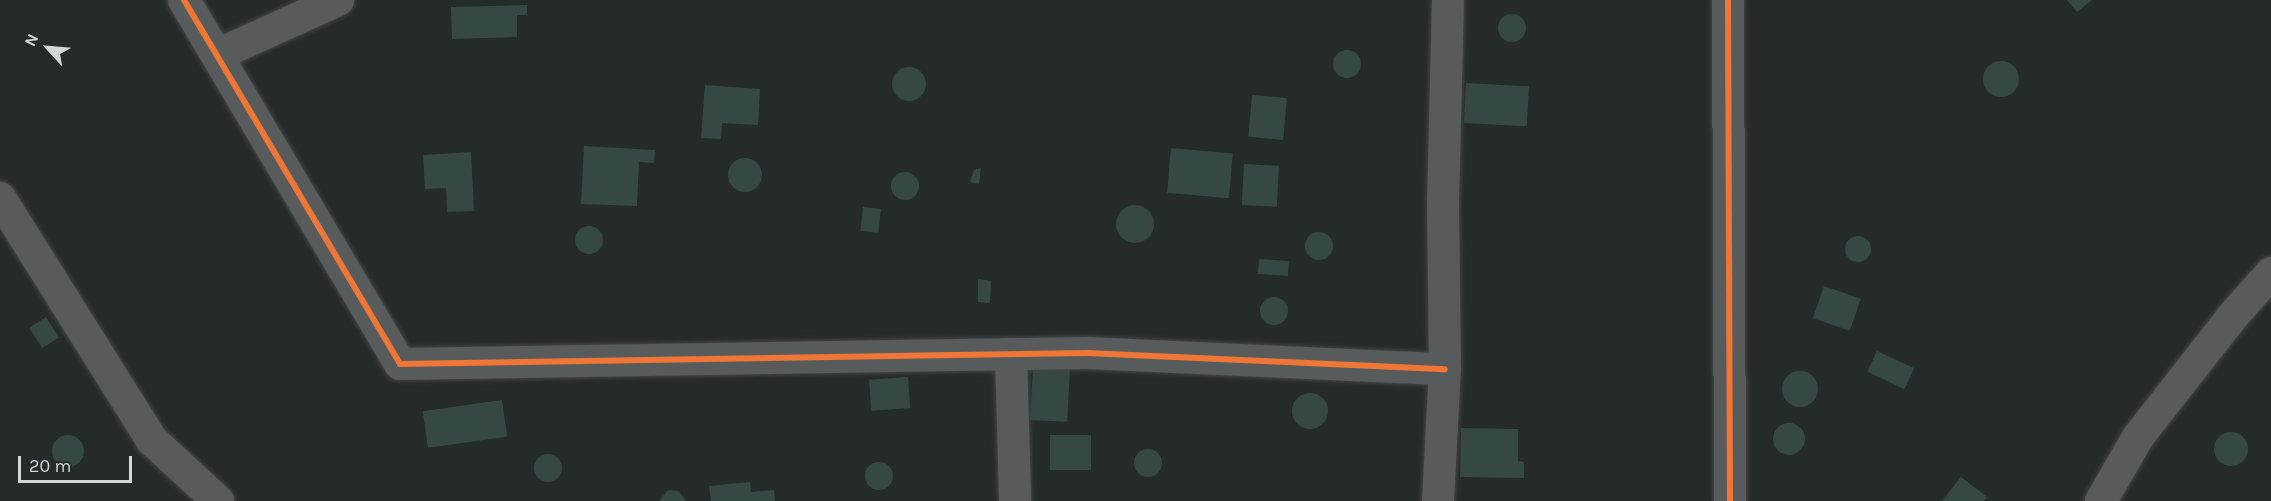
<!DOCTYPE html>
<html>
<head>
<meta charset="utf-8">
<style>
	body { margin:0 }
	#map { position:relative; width:2271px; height:501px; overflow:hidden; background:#252a2b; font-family:Karla,sans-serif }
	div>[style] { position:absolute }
	.building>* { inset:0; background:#364846; transform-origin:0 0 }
	.round { border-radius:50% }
	.roads { filter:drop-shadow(0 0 2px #424546) drop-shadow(0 0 2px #424546) }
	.minor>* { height:32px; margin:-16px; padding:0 16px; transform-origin:16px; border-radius:16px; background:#585b5c }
	.cycleway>* { height:6px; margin:-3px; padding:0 3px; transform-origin:3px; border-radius:3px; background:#f07635 }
	span { translate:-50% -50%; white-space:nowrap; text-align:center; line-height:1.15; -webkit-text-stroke:5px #232b2d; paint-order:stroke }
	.north { position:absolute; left:18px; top:18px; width:60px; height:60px; -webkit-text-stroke:4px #232b2d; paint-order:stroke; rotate:296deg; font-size:16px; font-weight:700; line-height:24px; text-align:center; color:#d2d7d9 }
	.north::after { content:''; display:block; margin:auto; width:21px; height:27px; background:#d2d7d9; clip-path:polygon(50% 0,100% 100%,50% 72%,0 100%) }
	.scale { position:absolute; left:18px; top:456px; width:114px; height:27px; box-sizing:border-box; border:3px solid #d2d7d9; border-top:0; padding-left:8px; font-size:18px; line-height:21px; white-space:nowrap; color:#d2d7d9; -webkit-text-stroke:4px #232b2d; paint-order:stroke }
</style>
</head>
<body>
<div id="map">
	<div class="building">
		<div style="clip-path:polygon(2067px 0,2092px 0,2077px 12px)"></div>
		<div style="clip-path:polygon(527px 5px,527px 15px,517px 15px,517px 37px,452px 39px,451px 7px)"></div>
		<div class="round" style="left:1498px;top:14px;width:28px;height:28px"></div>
		<div class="round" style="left:1333px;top:50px;width:28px;height:28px"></div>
		<div class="round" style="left:1983px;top:61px;width:36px;height:36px"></div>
		<div class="round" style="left:892px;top:67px;width:34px;height:34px"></div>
		<div style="left:1466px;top:83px;width:63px;height:40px;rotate:3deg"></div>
		<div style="clip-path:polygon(705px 85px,760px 89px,758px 125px,722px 123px,721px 139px,701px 138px)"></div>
		<div style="left:1252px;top:95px;width:35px;height:42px;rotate:5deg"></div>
		<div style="clip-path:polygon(584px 146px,655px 150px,654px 163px,639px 162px,637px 206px,581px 204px)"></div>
		<div style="left:1171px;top:148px;width:62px;height:45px;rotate:5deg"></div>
		<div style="clip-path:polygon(471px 152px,474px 211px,447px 212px,446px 188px,425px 189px,423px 155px)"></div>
		<div class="round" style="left:728px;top:158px;width:34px;height:34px"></div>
		<div style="left:1244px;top:164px;width:35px;height:41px;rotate:3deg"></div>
		<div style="clip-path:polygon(981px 168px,979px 184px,970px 182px,974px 170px)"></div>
		<div class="round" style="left:891px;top:172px;width:28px;height:28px"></div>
		<div class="round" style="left:1116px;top:205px;width:38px;height:38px"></div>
		<div style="left:863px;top:207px;width:18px;height:24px;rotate:6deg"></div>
		<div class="round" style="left:575px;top:226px;width:28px;height:28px"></div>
		<div class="round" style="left:1305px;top:232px;width:28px;height:28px"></div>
		<div class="round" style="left:1845px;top:236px;width:26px;height:26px"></div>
		<div style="left:1259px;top:259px;width:30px;height:15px;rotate:4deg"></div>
		<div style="clip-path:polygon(978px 279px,991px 281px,990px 303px,978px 302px)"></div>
		<div style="left:1824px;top:286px;width:39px;height:34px;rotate:19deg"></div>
		<div class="round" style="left:1260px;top:297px;width:28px;height:28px"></div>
		<div style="left:46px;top:317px;width:24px;height:20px;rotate:57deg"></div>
		<div style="left:1877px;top:351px;width:41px;height:23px;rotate:25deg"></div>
		<div style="left:1033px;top:367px;width:37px;height:53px;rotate:3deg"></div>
		<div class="round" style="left:1782px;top:371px;width:36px;height:36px"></div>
		<div style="left:908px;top:377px;width:31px;height:39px;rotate:86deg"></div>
		<div class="round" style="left:1292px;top:393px;width:36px;height:36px"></div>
		<div style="left:502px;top:400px;width:37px;height:80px;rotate:82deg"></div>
		<div class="round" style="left:1773px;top:423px;width:32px;height:32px"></div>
		<div style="clip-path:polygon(1461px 428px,1518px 429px,1518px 461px,1524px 462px,1524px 478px,1460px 477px)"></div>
		<div class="round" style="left:2214px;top:432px;width:34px;height:34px"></div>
		<div class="round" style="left:52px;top:435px;width:32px;height:32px"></div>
		<div style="left:1050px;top:435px;width:41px;height:35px"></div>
		<div class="round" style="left:1134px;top:449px;width:28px;height:28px"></div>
		<div class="round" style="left:534px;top:454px;width:28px;height:28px"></div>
		<div class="round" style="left:865px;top:462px;width:28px;height:28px"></div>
		<div style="clip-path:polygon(1961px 477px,1987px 497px,1984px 501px,1942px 501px)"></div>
		<div style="clip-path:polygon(750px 482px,751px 492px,774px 490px,775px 501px,711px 501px,709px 486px)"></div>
		<div style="clip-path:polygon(668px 490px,679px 491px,686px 501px,659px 501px)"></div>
	</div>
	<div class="roads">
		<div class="minor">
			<div style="left:184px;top:0;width:423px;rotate:59.3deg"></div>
			<div style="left:400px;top:364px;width:687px;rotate:-0.92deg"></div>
			<div style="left:1087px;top:353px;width:358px;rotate:2.6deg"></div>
			<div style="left:1728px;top:0;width:501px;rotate:89.77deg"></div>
			<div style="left:217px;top:55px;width:133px;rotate:-24.4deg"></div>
			<div style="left:0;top:198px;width:286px;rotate:57.9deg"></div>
			<div style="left:152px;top:440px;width:90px;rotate:42.7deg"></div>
			<div style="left:1011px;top:354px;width:147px;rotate:88.4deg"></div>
			<div style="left:1438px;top:501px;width:132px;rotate:-87deg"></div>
			<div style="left:1445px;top:369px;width:165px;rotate:-90.7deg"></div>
			<div style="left:1443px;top:204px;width:204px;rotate:-88.6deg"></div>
			<div style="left:2101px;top:501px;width:74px;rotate:-60deg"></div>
			<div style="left:2138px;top:437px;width:152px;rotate:-51.9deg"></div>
			<div style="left:2232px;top:317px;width:59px;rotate:-48.4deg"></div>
		</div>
	</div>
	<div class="cycleway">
		<div style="left:184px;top:0;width:423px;rotate:59.3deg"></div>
		<div style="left:400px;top:364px;width:687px;rotate:-0.92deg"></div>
		<div style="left:1087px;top:353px;width:358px;rotate:2.6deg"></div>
		<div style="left:1728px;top:0;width:501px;rotate:89.77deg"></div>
	</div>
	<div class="north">N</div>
	<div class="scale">20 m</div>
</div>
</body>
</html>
